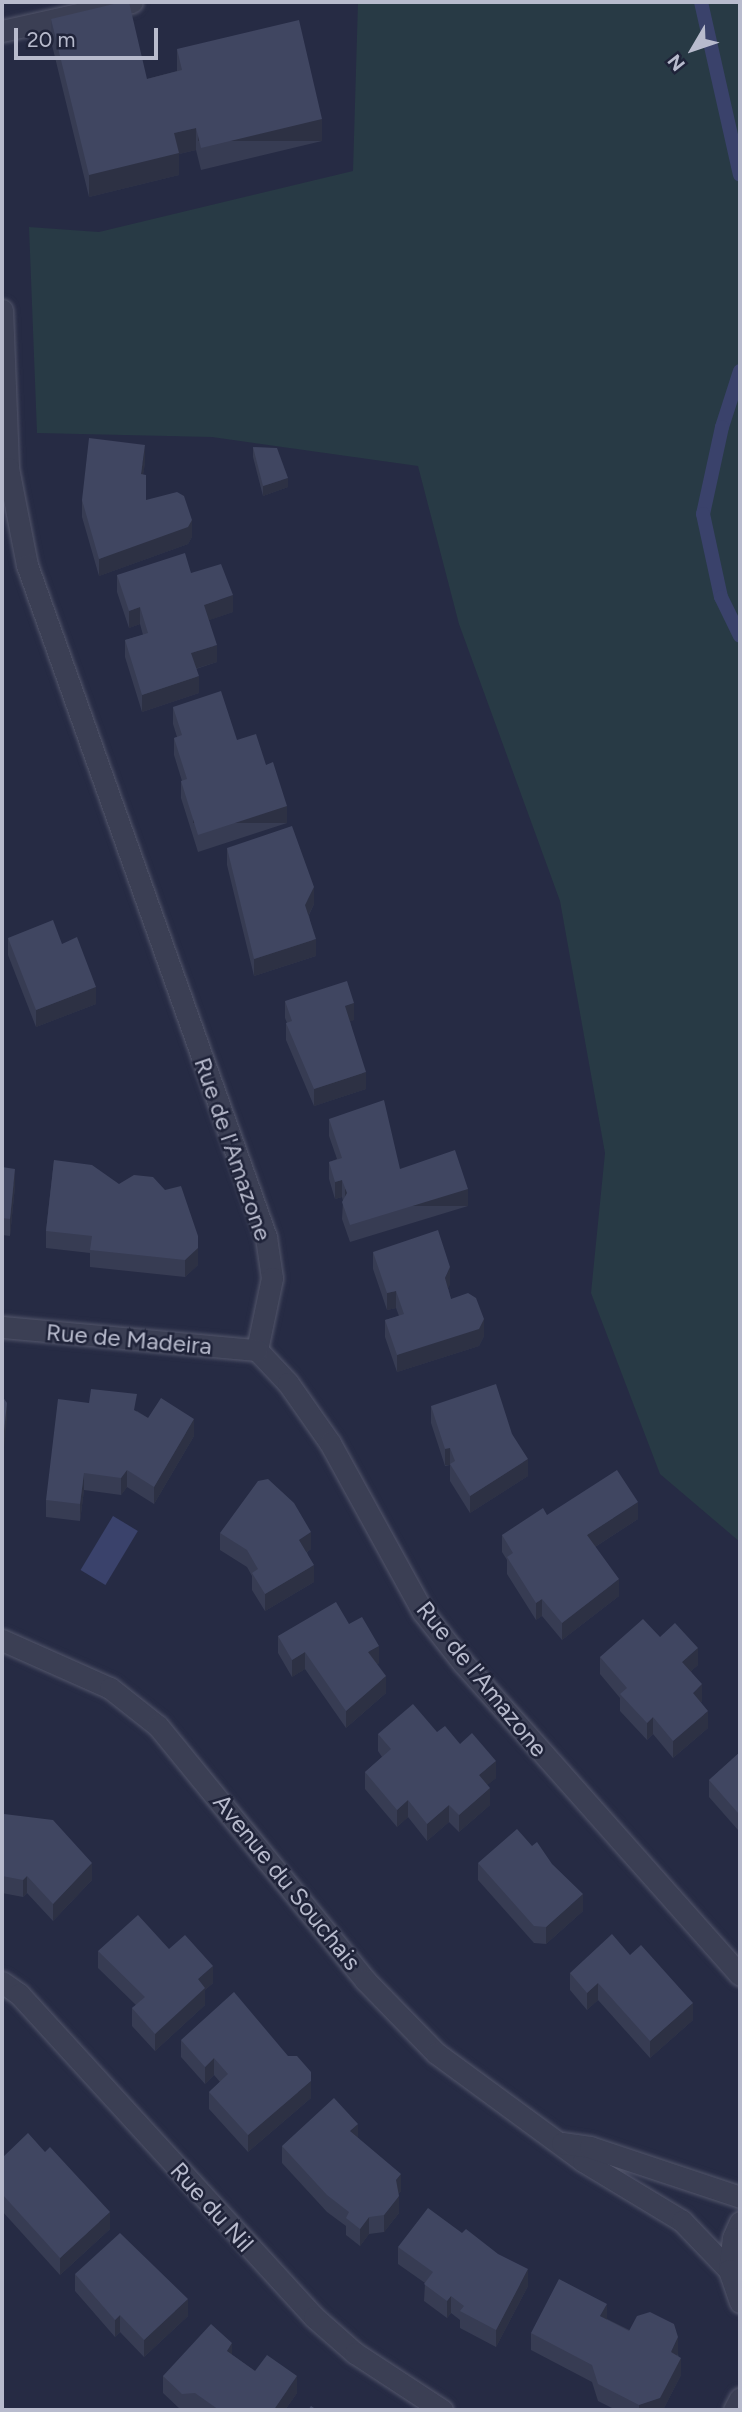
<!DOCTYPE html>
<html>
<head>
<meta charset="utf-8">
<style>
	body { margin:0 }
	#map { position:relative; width:742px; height:2412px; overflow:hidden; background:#262b44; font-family:Figtree,sans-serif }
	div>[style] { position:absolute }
	.green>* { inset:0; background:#283a45 }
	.water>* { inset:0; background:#3a426b; transform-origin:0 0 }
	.stream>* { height:14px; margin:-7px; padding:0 7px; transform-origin:7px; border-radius:7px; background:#3a426b }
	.roads { filter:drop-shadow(0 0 2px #53566b) drop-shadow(0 0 2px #53566b) }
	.lane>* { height:21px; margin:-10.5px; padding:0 10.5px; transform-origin:10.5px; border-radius:10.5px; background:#3b3f54 }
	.street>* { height:21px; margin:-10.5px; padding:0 10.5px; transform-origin:10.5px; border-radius:10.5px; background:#3b3f54 }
	.wall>* { inset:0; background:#373c53 }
	.shaded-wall>* { inset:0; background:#2d3144; transform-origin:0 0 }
	.building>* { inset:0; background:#404661 }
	span { translate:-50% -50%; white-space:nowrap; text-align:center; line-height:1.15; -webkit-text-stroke:5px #1f2339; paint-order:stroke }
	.street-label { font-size:24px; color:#b8bbcd }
	.frame { position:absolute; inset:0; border:4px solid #b8bbcd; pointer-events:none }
	.north { position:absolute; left:658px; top:14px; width:70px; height:70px; -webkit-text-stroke:5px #1f2339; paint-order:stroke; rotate:231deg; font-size:19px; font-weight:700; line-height:28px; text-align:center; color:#b8bbcd }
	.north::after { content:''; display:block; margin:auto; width:24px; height:32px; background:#b8bbcd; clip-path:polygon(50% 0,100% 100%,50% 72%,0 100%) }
	.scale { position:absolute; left:14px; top:28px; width:144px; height:32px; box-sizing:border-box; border:4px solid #b8bbcd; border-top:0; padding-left:9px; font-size:21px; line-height:24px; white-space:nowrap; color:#b8bbcd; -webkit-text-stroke:5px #1f2339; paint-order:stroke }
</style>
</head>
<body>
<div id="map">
	<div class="green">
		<div style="clip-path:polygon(358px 2px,740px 2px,740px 1542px,660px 1474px,591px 1293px,605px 1153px,560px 901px,459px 624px,418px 466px,212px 437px,37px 433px,29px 227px,99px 232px,353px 171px)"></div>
	</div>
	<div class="water">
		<div style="left:113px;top:1516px;width:29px;height:63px;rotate:31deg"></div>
	</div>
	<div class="stream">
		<div style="left:701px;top:2px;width:177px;rotate:77.3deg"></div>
		<div style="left:740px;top:371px;width:59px;rotate:107.8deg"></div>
		<div style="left:722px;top:427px;width:89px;rotate:102.3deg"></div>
		<div style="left:703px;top:514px;width:85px;rotate:77.8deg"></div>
		<div style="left:721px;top:597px;width:43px;rotate:64deg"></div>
	</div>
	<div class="roads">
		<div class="lane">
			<div style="left:2px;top:31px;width:133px;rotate:-12.6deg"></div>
		</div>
		<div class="street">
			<div style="left:2px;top:310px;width:158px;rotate:87.8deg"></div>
			<div style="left:8px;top:468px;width:99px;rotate:78.9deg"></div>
			<div style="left:27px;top:565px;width:713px;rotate:70.42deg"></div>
			<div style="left:266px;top:1237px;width:41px;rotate:81.7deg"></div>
			<div style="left:272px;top:1278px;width:74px;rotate:101.8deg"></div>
			<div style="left:257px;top:1350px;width:45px;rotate:46.8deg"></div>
			<div style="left:288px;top:1383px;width:73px;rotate:55deg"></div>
			<div style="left:330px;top:1443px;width:193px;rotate:61.2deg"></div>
			<div style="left:423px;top:1612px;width:65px;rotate:51.9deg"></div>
			<div style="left:463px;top:1663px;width:417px;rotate:48.4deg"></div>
			<div style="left:2px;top:1327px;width:256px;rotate:5.2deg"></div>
			<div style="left:2px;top:1640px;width:118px;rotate:24deg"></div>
			<div style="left:110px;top:1688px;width:61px;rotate:38.4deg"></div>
			<div style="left:158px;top:1726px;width:328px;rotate:50.8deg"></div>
			<div style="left:365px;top:1980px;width:102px;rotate:45.8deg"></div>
			<div style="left:436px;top:2053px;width:182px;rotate:36.3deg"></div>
			<div style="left:583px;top:2161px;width:116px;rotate:31.2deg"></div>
			<div style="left:682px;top:2221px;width:68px;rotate:46.2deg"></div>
			<div style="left:2px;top:1982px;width:21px;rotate:35deg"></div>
			<div style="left:19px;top:1994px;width:437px;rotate:47.6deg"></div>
			<div style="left:314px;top:2317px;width:55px;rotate:41.3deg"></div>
			<div style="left:355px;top:2353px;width:104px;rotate:33.2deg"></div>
			<div style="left:562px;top:2143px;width:28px;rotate:8deg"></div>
			<div style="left:590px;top:2147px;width:158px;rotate:18.4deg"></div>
			<div style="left:740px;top:2222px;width:17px;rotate:114deg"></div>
			<div style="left:733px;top:2238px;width:32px;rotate:97deg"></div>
			<div style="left:729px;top:2270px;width:34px;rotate:71deg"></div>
			<div style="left:734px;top:2410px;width:13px;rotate:-63deg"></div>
		</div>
	</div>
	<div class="wall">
		<div style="clip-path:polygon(51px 19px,147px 79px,177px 71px,177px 49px,322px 141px,201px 170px,196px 150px,179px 154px,179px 175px,89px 197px,51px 41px)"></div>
		<div style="clip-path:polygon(253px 447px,288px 487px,263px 496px,253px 457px)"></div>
		<div style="clip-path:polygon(145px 462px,143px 475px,146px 500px,192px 537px,188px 544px,99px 576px,82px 517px,82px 500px)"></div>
		<div style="clip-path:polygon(191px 573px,233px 612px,209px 620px,217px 662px,196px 669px,199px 693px,142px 712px,125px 657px,125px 640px,143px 635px,140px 624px,129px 628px,117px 592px,117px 575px)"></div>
		<div style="clip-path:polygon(173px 707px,237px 740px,266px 765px,287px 823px,198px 852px,181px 798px,181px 781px,182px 781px,174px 755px,174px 738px,177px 737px,173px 724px)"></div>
		<div style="clip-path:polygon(227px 848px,314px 904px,309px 915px,316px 956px,254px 976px,227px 865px)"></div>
		<div style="clip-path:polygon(8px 938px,62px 944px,96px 1004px,36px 1027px,8px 955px)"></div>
		<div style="clip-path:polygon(285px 1001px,354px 1020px,350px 1021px,366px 1089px,314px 1106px,286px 1040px,286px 1023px,287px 1023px,285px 1018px)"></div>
		<div style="clip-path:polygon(329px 1119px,400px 1169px,468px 1206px,350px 1242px,342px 1219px,343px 1201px,342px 1197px,335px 1199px,329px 1179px,329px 1162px,337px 1159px,329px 1136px)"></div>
		<div style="clip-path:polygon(54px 1160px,198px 1265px,185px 1277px,90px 1267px,90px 1253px,46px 1248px,46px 1231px)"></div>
		<div style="clip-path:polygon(2px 1167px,15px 1186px,10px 1236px,2px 1235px)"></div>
		<div style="clip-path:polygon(373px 1252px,450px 1284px,448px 1288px,451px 1299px,484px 1336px,479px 1346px,397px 1372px,385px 1337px,385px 1320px,399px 1316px,396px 1308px,387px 1310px,373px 1269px)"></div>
		<div style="clip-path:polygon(431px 1406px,512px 1434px,528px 1476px,470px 1513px,450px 1481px,450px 1465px,445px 1466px,431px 1423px)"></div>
		<div style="clip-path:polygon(137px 1411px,148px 1418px,194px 1436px,154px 1504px,127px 1487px,121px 1495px,84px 1490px,80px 1521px,46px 1517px,46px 1500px)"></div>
		<div style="clip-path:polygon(547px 1515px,638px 1519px,595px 1547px,619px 1596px,562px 1640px,542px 1616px,536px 1620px,507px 1574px,507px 1560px,502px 1552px,502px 1535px)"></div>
		<div style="clip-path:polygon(220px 1533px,311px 1549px,307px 1552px,314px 1582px,265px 1611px,252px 1590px,252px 1576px,247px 1567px,220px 1550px)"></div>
		<div style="clip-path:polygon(349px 1624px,379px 1663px,377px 1664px,386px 1693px,346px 1728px,305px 1669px,292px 1677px,278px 1653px,278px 1636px)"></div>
		<div style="clip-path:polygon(660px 1637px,698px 1665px,691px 1671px,702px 1701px,701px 1702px,708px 1728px,673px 1758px,653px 1734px,647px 1740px,620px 1711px,620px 1698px,600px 1674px,600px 1657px)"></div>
		<div style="clip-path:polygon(437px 1732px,460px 1744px,496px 1778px,487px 1785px,490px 1805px,459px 1832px,449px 1822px,427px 1841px,408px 1817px,397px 1827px,365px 1789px,365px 1772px,382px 1757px,378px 1751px,378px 1734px)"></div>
		<div style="clip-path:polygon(740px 1752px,740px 1829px,738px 1830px,709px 1797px,709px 1780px)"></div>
		<div style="clip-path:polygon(2px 1820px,92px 1880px,53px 1921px,27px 1893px,23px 1897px,2px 1893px)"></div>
		<div style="clip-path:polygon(478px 1863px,583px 1911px,546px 1944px,534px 1943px,478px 1880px)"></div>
		<div style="clip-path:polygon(169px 1949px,213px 1983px,205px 1990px,205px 2005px,155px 2051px,132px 2026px,132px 2008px,136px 2005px,98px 1968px,98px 1951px)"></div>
		<div style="clip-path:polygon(630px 1955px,693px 2020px,650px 2058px,598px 2000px,587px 2010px,570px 1990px,570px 1973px)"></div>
		<div style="clip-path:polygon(181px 2040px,311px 2098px,248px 2152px,209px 2109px,209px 2092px,220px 2082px,214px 2075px,205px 2084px,181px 2057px)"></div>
		<div style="clip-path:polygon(358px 2138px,401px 2191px,398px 2194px,399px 2213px,384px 2232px,369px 2234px,360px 2246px,346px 2235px,346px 2226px,327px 2212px,282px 2163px,282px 2146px)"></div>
		<div style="clip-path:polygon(2px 2158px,110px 2229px,60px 2275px,2px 2211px)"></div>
		<div style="clip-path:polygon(398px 2247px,528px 2286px,496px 2347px,460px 2328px,460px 2320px,451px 2313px,447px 2318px,424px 2301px,425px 2283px,398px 2264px)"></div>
		<div style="clip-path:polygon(75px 2274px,188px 2316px,144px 2357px,120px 2332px,115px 2337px,75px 2291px)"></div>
		<div style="clip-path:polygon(607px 2319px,678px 2354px,681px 2375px,663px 2410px,616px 2410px,598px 2401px,592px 2382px,531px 2350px,531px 2333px)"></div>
		<div style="clip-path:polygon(232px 2355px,255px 2371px,297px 2393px,285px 2410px,181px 2410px,163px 2393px,163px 2376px)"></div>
	</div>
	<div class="shaded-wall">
		<div style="left:322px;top:119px;width:22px;height:124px;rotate:90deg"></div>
		<div style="clip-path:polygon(196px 128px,196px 150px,179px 154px,179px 175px,89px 197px,89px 175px,174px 133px)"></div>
		<div style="clip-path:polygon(145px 445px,145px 462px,141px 491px,141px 474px)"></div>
		<div style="clip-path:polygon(288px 478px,288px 487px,263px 496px,263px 486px)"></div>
		<div style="clip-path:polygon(192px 520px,192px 537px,188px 544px,99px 576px,99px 559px)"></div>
		<div style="clip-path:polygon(233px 595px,233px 612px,204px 622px,204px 605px)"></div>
		<div style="clip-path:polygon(140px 607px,140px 624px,129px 628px,129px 611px)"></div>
		<div style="clip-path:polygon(217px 645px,217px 662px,191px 670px,191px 653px)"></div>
		<div style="clip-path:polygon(199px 676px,199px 693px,142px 712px,142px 695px)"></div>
		<div style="left:287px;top:806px;width:17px;height:94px;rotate:90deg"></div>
		<div style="clip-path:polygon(314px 887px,314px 904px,305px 922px,305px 905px)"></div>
		<div style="clip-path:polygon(316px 939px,316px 956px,254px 976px,254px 959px)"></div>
		<div style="clip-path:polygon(96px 987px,96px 1004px,36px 1027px,36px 1010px)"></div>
		<div style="clip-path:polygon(354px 1003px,354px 1020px,345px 1023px,345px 1006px)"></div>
		<div style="clip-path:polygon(366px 1072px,366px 1089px,314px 1106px,314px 1089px)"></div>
		<div style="clip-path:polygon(15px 1169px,15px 1186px,10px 1236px,10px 1219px)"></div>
		<div style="clip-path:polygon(342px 1180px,342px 1197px,335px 1199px,335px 1182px)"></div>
		<div style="left:468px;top:1189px;width:17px;height:123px;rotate:90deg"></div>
		<div style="clip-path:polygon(198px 1236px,198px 1265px,185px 1277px,185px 1260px)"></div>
		<div style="clip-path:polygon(450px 1267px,450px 1284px,445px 1295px,445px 1278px)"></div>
		<div style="clip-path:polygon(396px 1291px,396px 1308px,387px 1310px,387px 1293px)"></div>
		<div style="clip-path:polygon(484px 1319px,484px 1336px,479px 1346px,397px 1372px,397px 1355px)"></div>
		<div style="clip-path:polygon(7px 1403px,7px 1420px,4px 1448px,2px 1450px,2px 1433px)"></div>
		<div style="clip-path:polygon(194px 1419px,194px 1436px,154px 1504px,154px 1487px)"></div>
		<div style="left:450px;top:1448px;width:17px;height:5px;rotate:90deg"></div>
		<div style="clip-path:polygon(528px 1459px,528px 1476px,470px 1513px,470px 1496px)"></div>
		<div style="clip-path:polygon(127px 1470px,127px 1487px,121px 1495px,121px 1478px)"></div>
		<div style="clip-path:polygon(84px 1473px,84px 1490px,80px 1521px,80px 1504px)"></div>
		<div style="clip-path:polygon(638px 1502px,638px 1519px,587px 1552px,587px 1535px)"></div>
		<div style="clip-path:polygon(311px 1532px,311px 1549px,299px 1557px,299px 1540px)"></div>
		<div style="clip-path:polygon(314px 1565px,314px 1582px,265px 1611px,265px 1594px)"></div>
		<div style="clip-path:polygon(619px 1579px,619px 1596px,562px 1640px,562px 1623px)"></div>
		<div style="clip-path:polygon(542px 1599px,542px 1616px,536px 1620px,536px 1603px)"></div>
		<div style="clip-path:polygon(379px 1646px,379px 1663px,368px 1669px,368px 1652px)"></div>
		<div style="clip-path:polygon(698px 1648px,698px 1665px,682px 1679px,682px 1662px)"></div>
		<div style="clip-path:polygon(305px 1652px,305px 1669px,292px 1677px,292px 1660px)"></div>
		<div style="clip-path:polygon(386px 1676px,386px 1693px,346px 1728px,346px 1711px)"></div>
		<div style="clip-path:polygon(702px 1684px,702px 1701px,693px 1710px,693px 1693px)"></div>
		<div style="clip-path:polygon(708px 1711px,708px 1728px,673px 1758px,673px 1741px)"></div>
		<div style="clip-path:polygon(653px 1717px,653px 1734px,647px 1740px,647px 1723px)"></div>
		<div style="clip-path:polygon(496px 1761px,496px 1778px,479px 1792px,479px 1775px)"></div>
		<div style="clip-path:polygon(490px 1788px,490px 1805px,459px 1832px,459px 1815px)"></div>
		<div style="clip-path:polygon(408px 1800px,408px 1817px,397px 1827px,397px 1810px)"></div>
		<div style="clip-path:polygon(449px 1805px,449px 1822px,427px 1841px,427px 1824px)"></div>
		<div style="left:740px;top:1812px;width:17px;height:2px;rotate:90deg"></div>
		<div style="clip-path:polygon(92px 1863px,92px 1880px,53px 1921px,53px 1904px)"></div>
		<div style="clip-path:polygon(27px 1876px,27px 1893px,23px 1897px,23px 1880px)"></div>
		<div style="clip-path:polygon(583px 1894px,583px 1911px,546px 1944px,546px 1927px)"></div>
		<div style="clip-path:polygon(213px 1966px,213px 1983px,205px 1990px,205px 2005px,155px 2051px,155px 2034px,198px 1979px)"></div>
		<div style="clip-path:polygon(598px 1983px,598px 2000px,587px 2010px,587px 1993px)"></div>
		<div style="clip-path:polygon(693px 2003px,693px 2020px,650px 2058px,650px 2041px)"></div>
		<div style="clip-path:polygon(214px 2058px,214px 2075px,205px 2084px,205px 2067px)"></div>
		<div style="clip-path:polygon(311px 2081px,311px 2098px,248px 2152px,248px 2135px)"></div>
		<div style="clip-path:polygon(358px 2124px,358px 2141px,350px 2131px)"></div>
		<div style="clip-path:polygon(401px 2174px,401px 2191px,396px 2197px,396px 2180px)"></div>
		<div style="clip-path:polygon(399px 2196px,399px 2213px,384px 2232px,384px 2215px)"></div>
		<div style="clip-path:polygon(110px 2212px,110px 2229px,60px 2275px,60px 2258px)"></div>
		<div style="clip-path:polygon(369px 2217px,369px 2234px,360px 2246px,360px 2229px)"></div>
		<div style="clip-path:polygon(528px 2269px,528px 2286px,496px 2347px,496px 2330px)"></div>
		<div style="clip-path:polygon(451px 2296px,451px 2313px,447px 2318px,447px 2301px)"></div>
		<div style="clip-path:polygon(188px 2299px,188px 2316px,144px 2357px,144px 2340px)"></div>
		<div style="clip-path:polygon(607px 2304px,607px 2321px,600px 2316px)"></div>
		<div style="clip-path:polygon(120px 2315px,120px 2332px,115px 2337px,115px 2320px)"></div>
		<div style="clip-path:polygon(678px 2337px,678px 2354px,671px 2369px,671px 2352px)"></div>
		<div style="clip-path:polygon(232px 2343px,232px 2360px,227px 2351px)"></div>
		<div style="clip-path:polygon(681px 2358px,681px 2375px,663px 2410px,639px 2410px,639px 2405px)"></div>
		<div style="clip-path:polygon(297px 2376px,297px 2393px,285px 2410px,275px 2410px,275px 2408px)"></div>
	</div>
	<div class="building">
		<div style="clip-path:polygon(122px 2px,129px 2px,147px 79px,182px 70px,177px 49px,299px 20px,322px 119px,201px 148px,196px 128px,174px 133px,179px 153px,89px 175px,51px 19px)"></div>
		<div style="clip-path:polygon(89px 438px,145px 445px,141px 474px,146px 475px,146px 500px,177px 492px,184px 496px,192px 520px,188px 527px,99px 559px,82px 500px)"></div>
		<div style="clip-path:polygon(253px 447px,277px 448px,288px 478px,263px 486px)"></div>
		<div style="clip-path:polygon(185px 553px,191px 573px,221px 564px,233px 595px,204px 605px,217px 645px,191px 653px,199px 676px,142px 695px,125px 640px,148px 633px,140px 607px,129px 611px,117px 575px)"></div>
		<div style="clip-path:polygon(221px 691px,237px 740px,256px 734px,266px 765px,273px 762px,287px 806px,198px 835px,181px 781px,187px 779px,174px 738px,182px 735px,173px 707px)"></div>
		<div style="clip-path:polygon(292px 826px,314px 887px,305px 905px,316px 939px,254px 959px,227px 848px)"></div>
		<div style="clip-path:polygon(53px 920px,62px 944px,77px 937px,96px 987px,36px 1010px,8px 938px)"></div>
		<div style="clip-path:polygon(347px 981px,354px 1003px,345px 1006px,366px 1072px,314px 1089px,286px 1023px,292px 1021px,285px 1001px)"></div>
		<div style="clip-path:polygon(384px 1100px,400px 1169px,455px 1150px,468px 1189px,350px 1225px,342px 1202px,347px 1193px,342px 1180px,335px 1182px,329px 1162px,342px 1158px,329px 1119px)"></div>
		<div style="clip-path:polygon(54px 1160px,92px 1165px,119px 1184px,134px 1175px,153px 1177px,165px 1190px,181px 1186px,198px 1236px,198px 1248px,185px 1260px,90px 1250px,92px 1236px,46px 1231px)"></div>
		<div style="clip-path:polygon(2px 1167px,15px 1169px,10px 1219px,2px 1218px)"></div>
		<div style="clip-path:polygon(438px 1230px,450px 1267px,445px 1278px,451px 1299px,468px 1293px,476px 1298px,484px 1319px,479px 1329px,397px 1355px,385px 1320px,404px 1314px,396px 1291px,387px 1293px,373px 1252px)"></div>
		<div style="clip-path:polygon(496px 1384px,512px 1434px,528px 1459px,470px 1496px,450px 1464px,455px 1461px,450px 1448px,445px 1449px,431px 1406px)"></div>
		<div style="clip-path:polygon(91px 1389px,137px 1394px,134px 1410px,148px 1418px,161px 1398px,194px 1419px,154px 1487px,127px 1470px,121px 1478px,84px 1473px,80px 1504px,46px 1500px,58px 1399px,89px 1403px)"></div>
		<div style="clip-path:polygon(2px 1396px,7px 1403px,4px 1431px,2px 1433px)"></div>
		<div style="clip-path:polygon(617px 1470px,638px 1502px,587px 1535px,619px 1579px,562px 1623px,542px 1599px,536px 1603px,507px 1557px,513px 1553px,502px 1535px,543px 1508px,547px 1515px)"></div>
		<div style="clip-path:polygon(268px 1479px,294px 1503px,311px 1532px,299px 1540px,314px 1565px,265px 1594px,252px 1573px,258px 1569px,247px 1550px,220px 1533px,258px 1481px)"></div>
		<div style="clip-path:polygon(336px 1602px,349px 1624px,362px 1617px,379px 1646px,368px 1652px,386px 1676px,346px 1711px,305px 1652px,292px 1660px,278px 1636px)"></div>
		<div style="clip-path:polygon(643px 1619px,660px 1637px,675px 1623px,698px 1648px,682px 1662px,702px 1684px,693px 1693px,708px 1711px,673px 1741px,653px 1717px,647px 1723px,620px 1694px,627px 1688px,600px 1657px)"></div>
		<div style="clip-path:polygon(413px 1704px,437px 1732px,445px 1726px,460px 1744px,472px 1733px,496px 1761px,479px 1775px,490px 1788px,459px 1815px,449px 1805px,427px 1824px,408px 1800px,397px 1810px,365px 1772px,391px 1749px,378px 1734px)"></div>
		<div style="clip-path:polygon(740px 1752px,740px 1812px,738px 1813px,709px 1780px)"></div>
		<div style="clip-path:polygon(4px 1814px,53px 1820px,92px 1863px,53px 1904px,27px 1876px,23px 1880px,2px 1876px,2px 1820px,3px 1820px)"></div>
		<div style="clip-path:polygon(517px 1829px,532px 1846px,537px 1842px,552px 1864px,583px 1894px,546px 1927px,534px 1926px,478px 1863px)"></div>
		<div style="clip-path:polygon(138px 1915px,169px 1949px,185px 1935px,213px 1966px,198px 1979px,205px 1988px,155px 2034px,132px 2008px,145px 1997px,98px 1951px)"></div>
		<div style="clip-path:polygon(612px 1934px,630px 1955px,641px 1945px,693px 2003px,650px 2041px,598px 1983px,587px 1993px,570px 1973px)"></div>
		<div style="clip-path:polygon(234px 1992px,288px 2056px,297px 2056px,311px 2072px,311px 2081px,248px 2135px,209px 2092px,228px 2074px,214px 2058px,205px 2067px,181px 2040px)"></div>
		<div style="clip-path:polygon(334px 2098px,358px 2124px,350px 2131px,401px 2174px,396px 2180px,399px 2196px,384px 2215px,369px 2217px,360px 2229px,346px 2218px,349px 2212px,327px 2195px,282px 2146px)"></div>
		<div style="clip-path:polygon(28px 2133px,45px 2152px,50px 2147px,110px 2212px,60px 2258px,2px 2194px,2px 2158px)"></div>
		<div style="clip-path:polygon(428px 2208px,462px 2233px,466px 2229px,498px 2254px,528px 2269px,496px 2330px,460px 2311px,464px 2306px,451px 2296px,447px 2301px,424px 2284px,433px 2272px,398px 2247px)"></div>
		<div style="clip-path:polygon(120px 2233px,188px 2299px,144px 2340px,120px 2315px,115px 2320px,75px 2274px)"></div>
		<div style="clip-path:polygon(559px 2279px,607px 2304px,600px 2316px,629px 2331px,637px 2316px,650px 2312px,674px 2324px,678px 2337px,671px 2352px,681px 2358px,660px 2398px,639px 2405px,598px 2384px,592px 2365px,531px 2333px)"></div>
		<div style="clip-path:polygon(211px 2324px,232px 2343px,227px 2351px,255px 2371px,267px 2355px,297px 2376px,275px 2408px,275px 2410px,219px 2410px,195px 2393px,182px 2394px,163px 2376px)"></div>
		<div style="clip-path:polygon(311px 2406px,317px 2410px,308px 2410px)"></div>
	</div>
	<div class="street-label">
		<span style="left:233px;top:1149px;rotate:71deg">Rue de l'Amazone</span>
		<span style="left:129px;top:1339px;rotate:5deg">Rue de Madeira</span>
		<span style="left:482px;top:1679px;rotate:51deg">Rue de l'Amazone</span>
		<span style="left:287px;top:1882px;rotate:51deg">Avenue du Souchais</span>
		<span style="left:212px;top:2207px;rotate:48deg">Rue du Nil</span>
	</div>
	<div class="frame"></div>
	<div class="north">N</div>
	<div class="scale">20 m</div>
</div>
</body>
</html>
